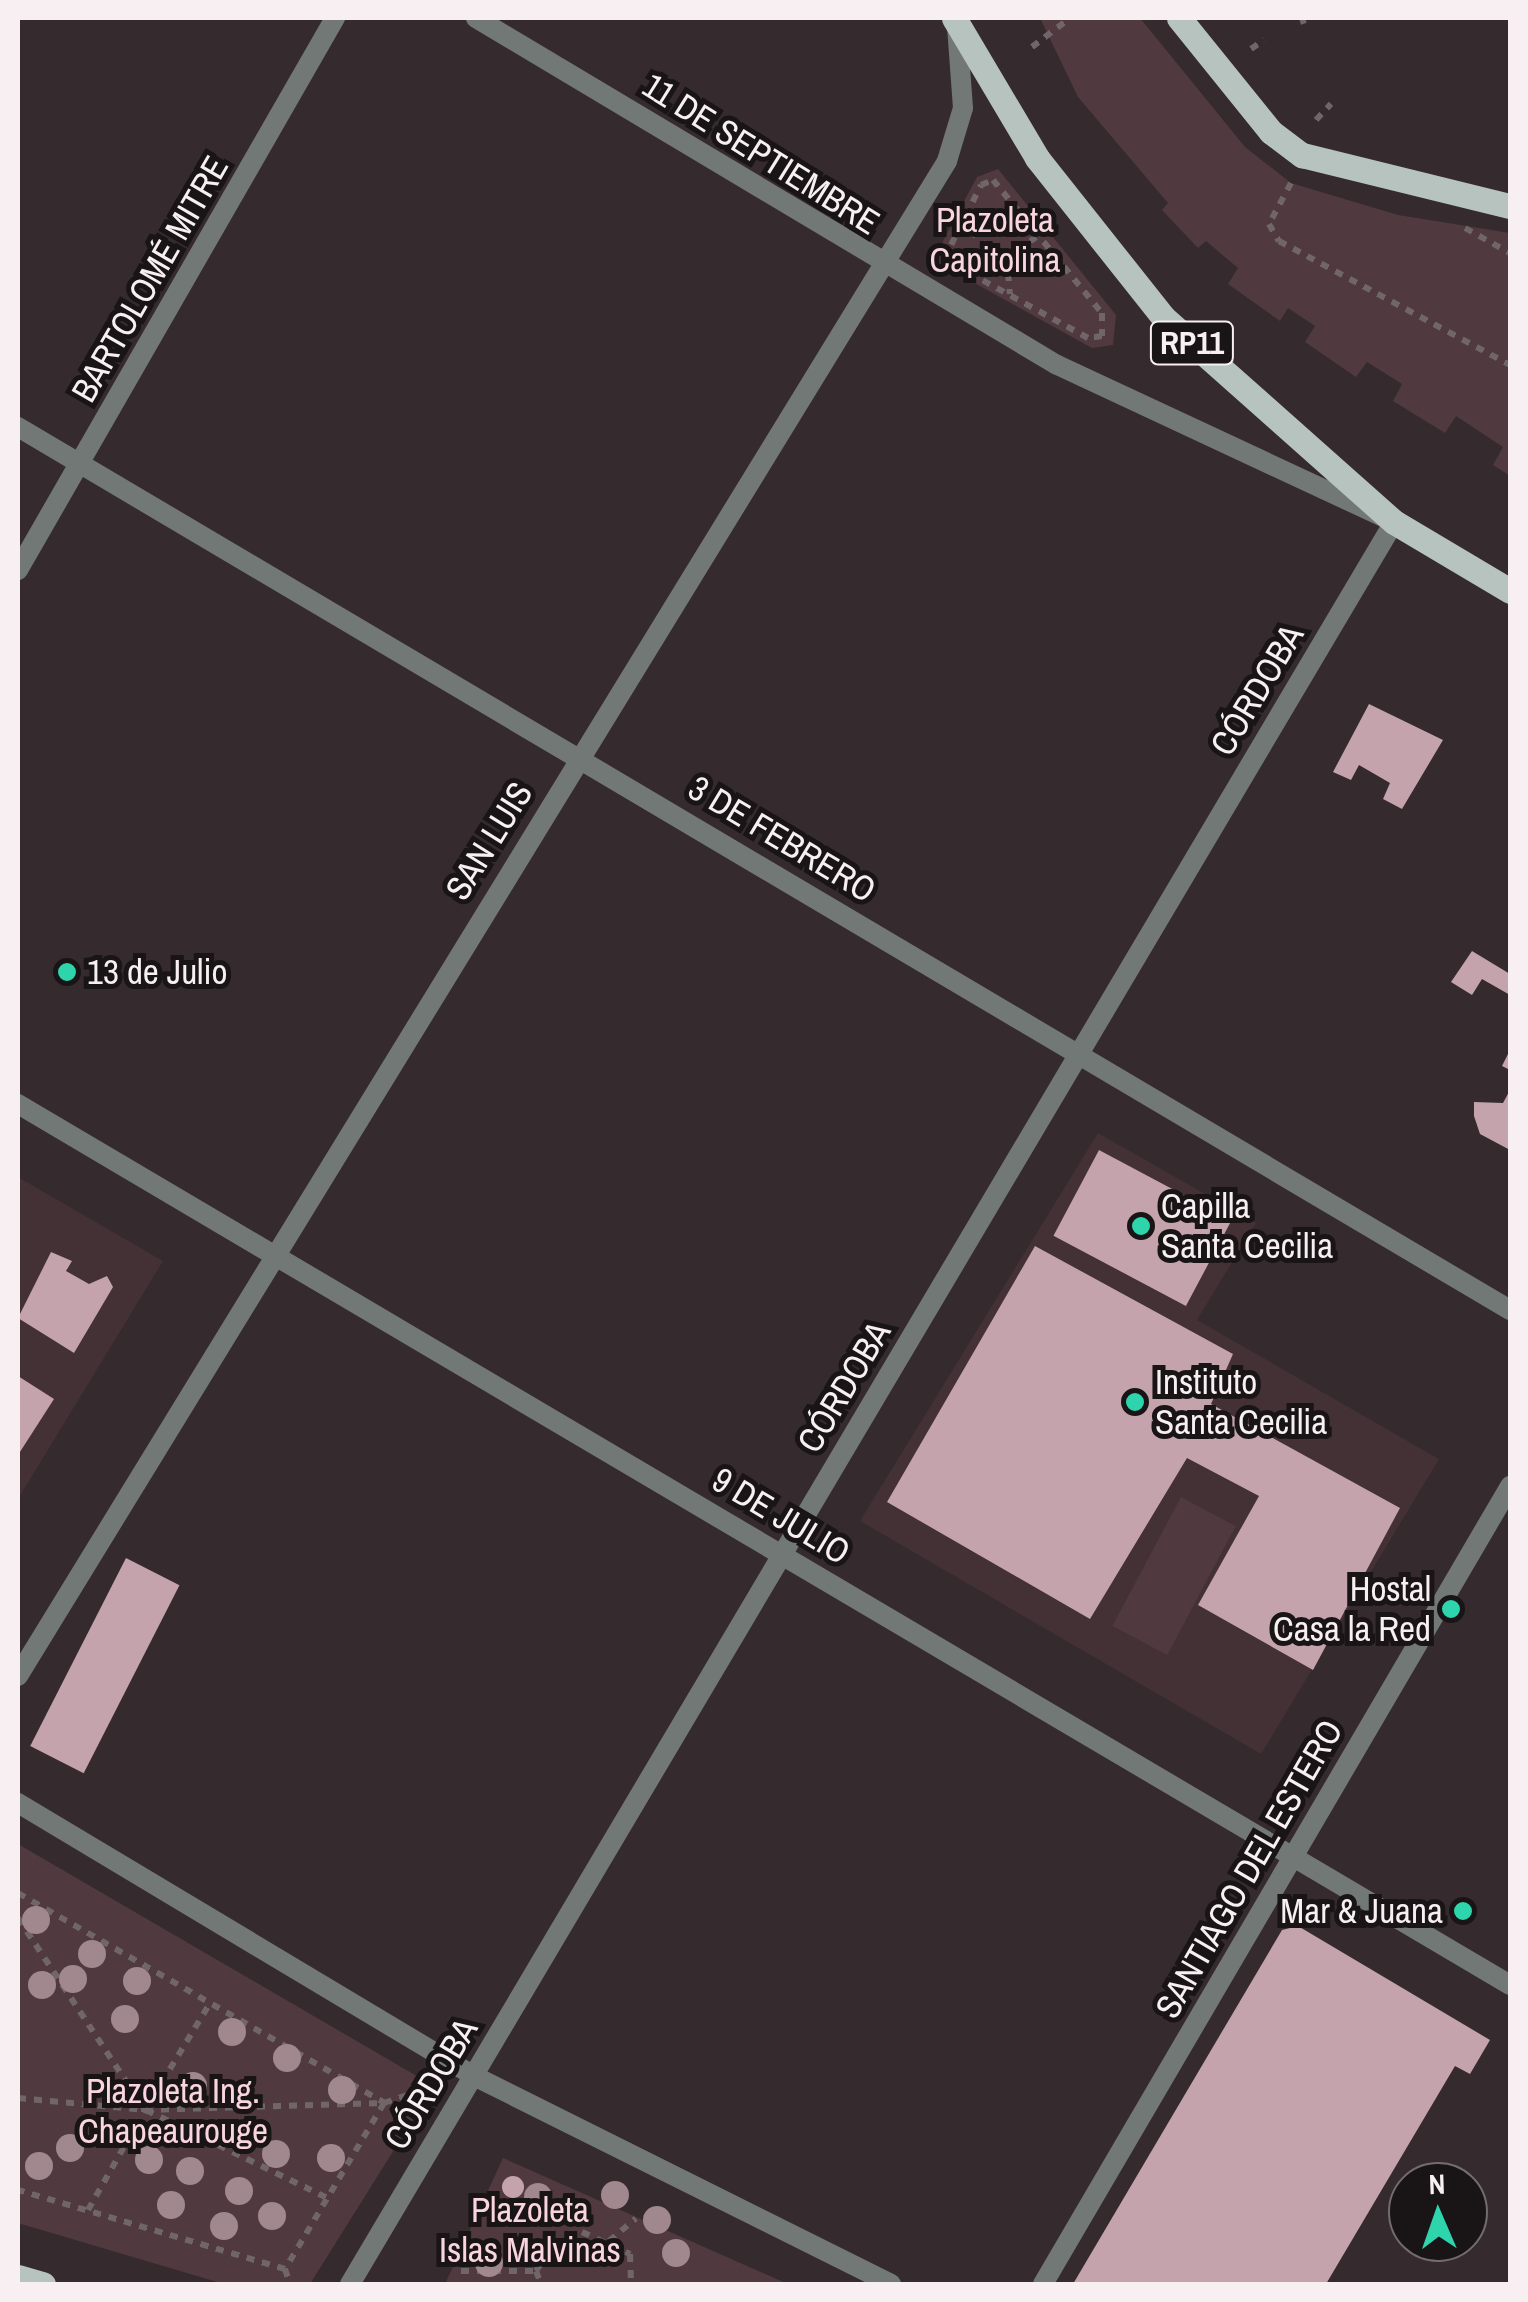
<!DOCTYPE html>
<html>
<head>
<meta charset="utf-8">
<style>
	body { margin:0 }
	#map { position:relative; width:1528px; height:2302px; overflow:hidden; background:#352a2d; font-family:"Archivo Narrow",sans-serif }
	div>[style] { position:absolute }
	.built>* { inset:0; background:#433136 }
	.green>* { inset:0; background:#513940; transform-origin:0 0 }
	.building>* { inset:0; background:#c4a3ac; transform-origin:0 0 }
	.round { border-radius:50% }
	.path>* { height:6px; margin-top:-3px; transform-origin:0; background:repeating-linear-gradient(90deg,#706669 0 8px,transparent 0 16px) }
	.street>* { height:20px; margin:-10px; padding:0 10px; transform-origin:10px; border-radius:10px; background:#727876 }
	.primary>* { height:25px; margin:-12.5px; padding:0 12.5px; transform-origin:12.5px; border-radius:12.5px; background:#b6c3be }
	.trees>* { width:28px; height:28px; margin:-14px; border-radius:50%; background:#a1888f }
	.dots>* { width:28px; height:28px; translate:-50% -50%; box-sizing:border-box; border:5px solid #191415; border-radius:50% }
	span { translate:-50% -50%; white-space:nowrap; text-align:center; line-height:1.15; -webkit-text-stroke:10px #191415; paint-order:stroke }
	.shield-label span { padding:2px 8px; background:#191415; border:2px solid; border-radius:8px; -webkit-text-stroke-width:0 }
	.shield-label { font-size:32px; color:#f7eff1; font-weight:700 }
	.street-label { font-size:35px; color:#f7eff1 }
	.park-label { font-size:35px; color:#f9d5df }
	.poi-label { font-size:35px; color:#f7eff1 }
	.left { translate:0 -50%; text-align:left }
	.right { translate:-100% -50%; text-align:right }
	.frame { position:absolute; inset:0; border:20px solid #f7eff1; pointer-events:none }
	.north { position:absolute; left:1388px; top:2162px; width:100px; height:100px; box-sizing:border-box; background:#191415; border:2px solid #726c6d; border-radius:50%; rotate:358deg; font-size:28px; font-weight:700; line-height:40px; text-align:center; color:#f7eff1 }
	.north::after { content:''; display:block; margin:auto; width:35px; height:45px; background:#2ed4ab; clip-path:polygon(50% 0,100% 100%,50% 72%,0 100%) }
</style>
</head>
<body>
<div id="map">
	<div class="built">
		<div style="clip-path:polygon(1098px 1133px,1256px 1223px,1197px 1320px,1439px 1459px,1261px 1754px,860px 1521px)"></div>
		<div style="clip-path:polygon(18px 1177px,163px 1261px,18px 1499px)"></div>
	</div>
	<div class="green">
		<div style="clip-path:polygon(1040px 18px,1140px 18px,1245px 147px,1291px 183px,1398px 215px,1510px 233px,1510px 476px,1493px 465px,1503px 447px,1456px 416px,1445px 433px,1393px 401px,1402px 384px,1367px 362px,1356px 377px,1305px 342px,1315px 326px,1288px 308px,1280px 321px,1228px 284px,1238px 268px,1206px 241px,1198px 248px,1162px 210px,1168px 203px,1078px 97px)"></div>
		<div style="clip-path:polygon(998px 169px,1116px 315px,1113px 345px,1092px 348px,933px 260px,977px 177px)"></div>
		<div style="left:1181px;top:1497px;width:62px;height:146px;rotate:28deg"></div>
		<div style="clip-path:polygon(18px 1844px,434px 2086px,310px 2284px,224px 2284px,18px 2223px)"></div>
		<div style="clip-path:polygon(503px 2158px,788px 2284px,445px 2284px)"></div>
	</div>
	<div class="building">
		<div style="clip-path:polygon(1369px 704px,1443px 740px,1402px 809px,1383px 799px,1390px 783px,1359px 765px,1351px 780px,1333px 772px)"></div>
		<div style="clip-path:polygon(1472px 951px,1510px 974px,1510px 995px,1482px 979px,1472px 995px,1451px 982px)"></div>
		<div style="clip-path:polygon(1510px 1050px,1510px 1070px,1502px 1066px)"></div>
		<div style="clip-path:polygon(1510px 1090px,1510px 1150px,1480px 1134px,1474px 1116px,1474px 1102px,1503px 1103px)"></div>
		<div style="left:1099px;top:1150px;width:150px;height:97px;rotate:28deg"></div>
		<div style="clip-path:polygon(1035px 1246px,1233px 1354px,1211px 1404px,1400px 1508px,1313px 1670px,1198px 1605px,1259px 1496px,1187px 1458px,1090px 1619px,887px 1502px)"></div>
		<div style="clip-path:polygon(51px 1252px,72px 1261px,66px 1271px,89px 1284px,107px 1276px,113px 1287px,74px 1353px,18px 1318px)"></div>
		<div style="clip-path:polygon(18px 1376px,54px 1399px,18px 1455px)"></div>
		<div style="left:126px;top:1558px;width:60px;height:211px;rotate:27deg"></div>
		<div style="clip-path:polygon(1298px 1926px,1490px 2040px,1470px 2074px,1455px 2066px,1326px 2284px,1073px 2284px,1282px 1930px)"></div>
		<div class="round" style="left:502px;top:2176px;width:22px;height:22px"></div>
	</div>
	<div class="path">
		<div style="left:1302px;top:18px;width:6px;rotate:72deg"></div>
		<div style="left:1032px;top:47px;width:48px;rotate:-37.3deg"></div>
		<div style="left:1251px;top:49px;width:16px;rotate:-35deg"></div>
		<div style="left:1316px;top:120px;width:22px;rotate:-47deg"></div>
		<div style="left:993px;top:180px;width:172px;rotate:50.7deg"></div>
		<div style="left:1102px;top:313px;width:23px;rotate:90deg"></div>
		<div style="left:1102px;top:336px;width:14px;rotate:172deg"></div>
		<div style="left:1088px;top:338px;width:164px;rotate:-151.3deg"></div>
		<div style="left:944px;top:259px;width:83px;rotate:-63.4deg"></div>
		<div style="left:981px;top:185px;width:13px;rotate:-23deg"></div>
		<div style="left:1291px;top:183px;width:47px;rotate:118.2deg"></div>
		<div style="left:1269px;top:224px;width:20px;rotate:60deg"></div>
		<div style="left:1279px;top:241px;width:262px;rotate:28.2deg"></div>
		<div style="left:960px;top:219px;width:48px;rotate:46.7deg"></div>
		<div style="left:1465px;top:228px;width:51px;rotate:29.1deg"></div>
		<div style="left:1017px;top:250px;width:23px;rotate:-34deg"></div>
		<div style="left:1008px;top:273px;width:21px;rotate:85deg"></div>
		<div style="left:18px;top:1893px;width:422px;rotate:29.8deg"></div>
		<div style="left:384px;top:2103px;width:193px;rotate:120.8deg"></div>
		<div style="left:285px;top:2269px;width:278px;rotate:-163.5deg"></div>
		<div style="left:18px;top:1918px;width:230px;rotate:56.5deg"></div>
		<div style="left:145px;top:2110px;width:125px;rotate:-58.7deg"></div>
		<div style="left:18px;top:2098px;width:128px;rotate:5.4deg"></div>
		<div style="left:145px;top:2110px;width:239px;rotate:-1.7deg"></div>
		<div style="left:384px;top:2103px;width:52px;rotate:-19.1deg"></div>
		<div style="left:146px;top:2110px;width:201px;rotate:25.9deg"></div>
		<div style="left:88px;top:2210px;width:115px;rotate:-60.3deg"></div>
		<div style="left:609px;top:2241px;width:35px;rotate:-40deg"></div>
		<div style="left:285px;top:2269px;width:16px;rotate:72deg"></div>
		<div style="left:461px;top:2271px;width:75px"></div>
		<div style="left:536px;top:2271px;width:31px;rotate:-57deg"></div>
		<div style="left:553px;top:2245px;width:32px;rotate:-24deg"></div>
		<div style="left:582px;top:2232px;width:53px;rotate:24.6deg"></div>
		<div style="left:630px;top:2254px;width:30px;rotate:88deg"></div>
		<div style="left:536px;top:2271px;width:14px;rotate:69deg"></div>
	</div>
	<div class="street">
		<div style="left:18px;top:427px;width:1734px;rotate:30.62deg"></div>
		<div style="left:18px;top:570px;width:637px;rotate:-60.13deg"></div>
		<div style="left:18px;top:1104px;width:1733px;rotate:30.56deg"></div>
		<div style="left:18px;top:1676px;width:1777px;rotate:-58.48deg"></div>
		<div style="left:947px;top:161px;width:55px;rotate:-73.2deg"></div>
		<div style="left:963px;top:108px;width:81px;rotate:-94.2deg"></div>
		<div style="left:18px;top:1803px;width:531px;rotate:30.91deg"></div>
		<div style="left:474px;top:2076px;width:466px;rotate:26.5deg"></div>
		<div style="left:350px;top:2284px;width:2048px;rotate:-59.35deg"></div>
		<div style="left:1394px;top:522px;width:372px;rotate:-155deg"></div>
		<div style="left:1057px;top:365px;width:677px;rotate:-149.15deg"></div>
		<div style="left:1043px;top:2284px;width:925px;rotate:-59.66deg"></div>
	</div>
	<div class="primary">
		<div style="left:954px;top:18px;width:163px;rotate:59.3deg"></div>
		<div style="left:1037px;top:158px;width:203px;rotate:51.6deg"></div>
		<div style="left:1163px;top:317px;width:309px;rotate:41.6deg"></div>
		<div style="left:1394px;top:522px;width:135px;rotate:30.7deg"></div>
		<div style="left:1179px;top:18px;width:146px;rotate:51.1deg"></div>
		<div style="left:1271px;top:132px;width:39px;rotate:37deg"></div>
		<div style="left:1302px;top:155px;width:214px;rotate:13.8deg"></div>
		<div style="left:18px;top:2277px;width:26px;rotate:16deg"></div>
	</div>
	<div class="trees">
		<div style="left:36px;top:1920px"></div>
		<div style="left:92px;top:1954px"></div>
		<div style="left:73px;top:1979px"></div>
		<div style="left:137px;top:1981px"></div>
		<div style="left:42px;top:1985px"></div>
		<div style="left:125px;top:2019px"></div>
		<div style="left:232px;top:2032px"></div>
		<div style="left:287px;top:2058px"></div>
		<div style="left:193px;top:2086px"></div>
		<div style="left:342px;top:2090px"></div>
		<div style="left:226px;top:2134px"></div>
		<div style="left:70px;top:2148px"></div>
		<div style="left:276px;top:2154px"></div>
		<div style="left:331px;top:2158px"></div>
		<div style="left:149px;top:2160px"></div>
		<div style="left:39px;top:2166px"></div>
		<div style="left:190px;top:2171px"></div>
		<div style="left:239px;top:2191px"></div>
		<div style="left:615px;top:2195px"></div>
		<div style="left:538px;top:2197px"></div>
		<div style="left:171px;top:2205px"></div>
		<div style="left:272px;top:2216px"></div>
		<div style="left:657px;top:2220px"></div>
		<div style="left:224px;top:2226px"></div>
		<div style="left:676px;top:2253px"></div>
		<div style="left:489px;top:2263px"></div>
	</div>
	<div class="dots">
		<div style="left:67px;top:972px;background:#2ed4ab"></div>
		<div style="left:1141px;top:1226px;background:#2ed4ab"></div>
		<div style="left:1135px;top:1402px;background:#2ed4ab"></div>
		<div style="left:1451px;top:1609px;background:#2ed4ab"></div>
		<div style="left:1463px;top:1911px;background:#2ed4ab"></div>
	</div>
	<div class="shield-label">
		<span style="left:1192px;top:343px">RP11</span>
	</div>
	<div class="street-label">
		<span style="left:761px;top:154px;rotate:32deg">11 DE SEPTIEMBRE</span>
		<span style="left:150px;top:279px;rotate:-60deg">BARTOLOMÉ MITRE</span>
		<span style="left:1257px;top:690px;rotate:-59deg">CÓRDOBA</span>
		<span style="left:782px;top:839px;rotate:31deg">3 DE FEBRERO</span>
		<span style="left:489px;top:841px;rotate:-58deg">SAN LUIS</span>
		<span style="left:844px;top:1387px;rotate:-59deg">CÓRDOBA</span>
		<span style="left:781px;top:1516px;rotate:31deg">9 DE JULIO</span>
		<span style="left:1249px;top:1869px;rotate:-60deg">SANTIAGO DEL ESTERO</span>
		<span style="left:431px;top:2084px;rotate:-59deg">CÓRDOBA</span>
	</div>
	<div class="park-label">
		<span style="left:995px;top:240px">Plazoleta<br>Capitolina</span>
		<span style="left:173px;top:2111px">Plazoleta Ing.<br>Chapeaurouge</span>
		<span style="left:530px;top:2230px">Plazoleta<br>Islas Malvinas</span>
	</div>
	<div class="poi-label">
		<span class="left" style="left:87px;top:972px">13 de Julio</span>
		<span class="left" style="left:1161px;top:1226px">Capilla<br>Santa Cecilia</span>
		<span class="left" style="left:1155px;top:1402px">Instituto<br>Santa Cecilia</span>
		<span class="right" style="left:1431px;top:1609px">Hostal<br>Casa la Red</span>
		<span class="right" style="left:1443px;top:1911px">Mar &amp; Juana</span>
	</div>
	<div class="frame"></div>
	<div class="north">N</div>
</div>
</body>
</html>
